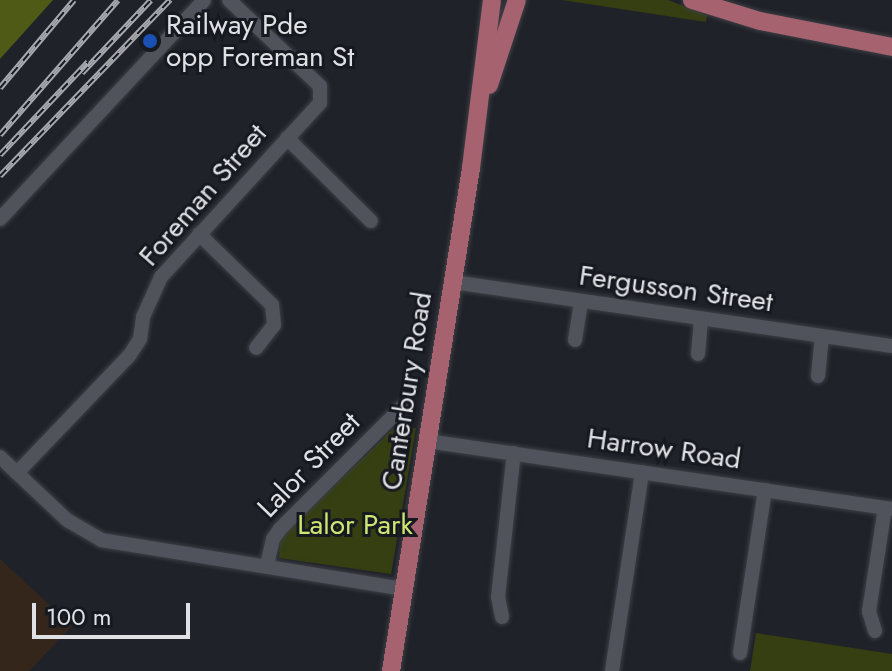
<!DOCTYPE html>
<html>
<head>
<meta charset="utf-8">
<style>
	body { margin:0 }
	#map { position:relative; width:892px; height:671px; overflow:hidden; background:#202229; font-family:Jost,sans-serif }
	div>[style] { position:absolute }
	.education>* { inset:0; background:#35261b }
	.green>* { inset:0; background:#363f11 }
	.forest>* { inset:0; background:#4e5a16 }
	.roads { filter:drop-shadow(0 0 2px #3d3f45) drop-shadow(0 0 2px #3d3f45) }
	.minor>* { height:14px; margin:-7px; padding:0 7px; transform-origin:7px; border-radius:7px; background:#50535b }
	.major>* { height:18px; margin:-9px; padding:0 9px; transform-origin:9px; border-radius:9px; background:#a6636f }
	.rail>* { height:6px; margin-top:-3px; transform-origin:0; background:repeating-linear-gradient(90deg,#171920 0 9px,#a7a9ae 0 18px); box-sizing:border-box; border-block:2px solid #a7a9ae }
	.dots>* { width:22px; height:22px; translate:-50% -50%; box-sizing:border-box; border:4px solid #171920; border-radius:50% }
	span { translate:-50% -50%; white-space:nowrap; text-align:center; line-height:1.15; -webkit-text-stroke:6px #171920; paint-order:stroke }
	.poi-label { font-size:28px; color:#dfe1e5 }
	.left { translate:0 -50%; text-align:left }
	.street-label { font-size:28px; color:#dfe1e5 }
	.park-label { font-size:28px; color:#cee773 }
	.scale { position:absolute; left:32px; top:603px; width:158px; height:36px; box-sizing:border-box; border:4px solid #dfe1e5; border-top:0; padding-left:10px; font-size:24px; line-height:28px; white-space:nowrap; color:#dfe1e5; -webkit-text-stroke:6px #171920; paint-order:stroke }
</style>
</head>
<body>
<div id="map">
	<div class="education">
		<div style="clip-path:polygon(0 559px,72px 626px,29px 671px,0 671px)"></div>
	</div>
	<div class="green">
		<div style="clip-path:polygon(562px 0,668px 0,707px 15px,706px 22px)"></div>
		<div style="clip-path:polygon(416px 428px,391px 574px,279px 558px,280px 540px,286px 533px,393px 429px)"></div>
		<div style="clip-path:polygon(756px 633px,892px 654px,892px 671px,750px 671px)"></div>
	</div>
	<div class="forest">
		<div style="clip-path:polygon(0 0,53px 0,0 59px)"></div>
	</div>
	<div class="roads">
		<div class="minor">
			<div style="left:287px;top:138px;width:118px;rotate:44.7deg"></div>
			<div style="left:0;top:219px;width:299px;rotate:-47deg"></div>
			<div style="left:199px;top:234px;width:102px;rotate:44.2deg"></div>
			<div style="left:272px;top:305px;width:20px;rotate:84deg"></div>
			<div style="left:274px;top:325px;width:29px;rotate:128deg"></div>
			<div style="left:453px;top:282px;width:444px;rotate:8.3deg"></div>
			<div style="left:575px;top:340px;width:37px;rotate:-81deg"></div>
			<div style="left:698px;top:354px;width:34px;rotate:-85deg"></div>
			<div style="left:818px;top:376px;width:40px;rotate:-84.3deg"></div>
			<div style="left:427px;top:441px;width:470px;rotate:8.3deg"></div>
			<div style="left:0;top:457px;width:92px;rotate:43.2deg"></div>
			<div style="left:67px;top:520px;width:39px;rotate:30deg"></div>
			<div style="left:101px;top:540px;width:306px;rotate:9.2deg"></div>
			<div style="left:17px;top:473px;width:162px;rotate:-46.3deg"></div>
			<div style="left:129px;top:356px;width:20px;rotate:-57deg"></div>
			<div style="left:140px;top:339px;width:22px;rotate:-82deg"></div>
			<div style="left:143px;top:317px;width:44px;rotate:-65.8deg"></div>
			<div style="left:161px;top:277px;width:236px;rotate:-47.6deg"></div>
			<div style="left:320px;top:103px;width:17px;rotate:-90deg"></div>
			<div style="left:320px;top:86px;width:125px;rotate:-136.6deg"></div>
			<div style="left:267px;top:565px;width:27px;rotate:-77deg"></div>
			<div style="left:273px;top:539px;width:12px;rotate:-55deg"></div>
			<div style="left:280px;top:529px;width:171px;rotate:-45deg"></div>
			<div style="left:502px;top:617px;width:20px;rotate:-101deg"></div>
			<div style="left:498px;top:597px;width:145px;rotate:-83.7deg"></div>
			<div style="left:875px;top:631px;width:21px;rotate:-107deg"></div>
			<div style="left:869px;top:611px;width:104px;rotate:-81.2deg"></div>
			<div style="left:740px;top:653px;width:165px;rotate:-81.3deg"></div>
			<div style="left:612px;top:671px;width:201px;rotate:-81.4deg"></div>
		</div>
		<div class="major">
			<div style="left:692px;top:0;width:71px;rotate:17.2deg"></div>
			<div style="left:760px;top:21px;width:135px;rotate:11.1deg"></div>
			<div style="left:489px;top:85px;width:89px;rotate:-71.8deg"></div>
			<div style="left:391px;top:671px;width:509px;rotate:-80.96deg"></div>
			<div style="left:471px;top:168px;width:169px;rotate:-82.9deg"></div>
		</div>
	</div>
	<div class="rail">
		<div style="left:82px;top:73px;width:100px;rotate:-46.6deg"></div>
		<div style="left:0;top:88px;width:115px;rotate:-49.9deg"></div>
		<div style="left:0;top:135px;width:179px;rotate:-48.8deg"></div>
		<div style="left:0;top:155px;width:128px;rotate:-46.6deg"></div>
		<div style="left:0;top:176px;width:245px;rotate:-46deg"></div>
	</div>
	<div class="dots">
		<div style="left:150px;top:41px;background:#1a4fb4"></div>
	</div>
	<div class="poi-label">
		<span class="left" style="left:166px;top:41px">Railway Pde<br>opp Foreman St</span>
	</div>
	<div class="street-label">
		<span style="left:203px;top:195px;rotate:-49deg">Foreman Street</span>
		<span style="left:676px;top:289px;rotate:8deg">Fergusson Street</span>
		<span style="left:407px;top:391px;rotate:-81deg">Canterbury Road</span>
		<span style="left:664px;top:449px;rotate:8deg">Harrow Road</span>
		<span style="left:309px;top:465px;rotate:-46deg">Lalor Street</span>
	</div>
	<div class="park-label">
		<span style="left:355px;top:525px">Lalor Park</span>
	</div>
	<div class="scale">100 m</div>
</div>
</body>
</html>
